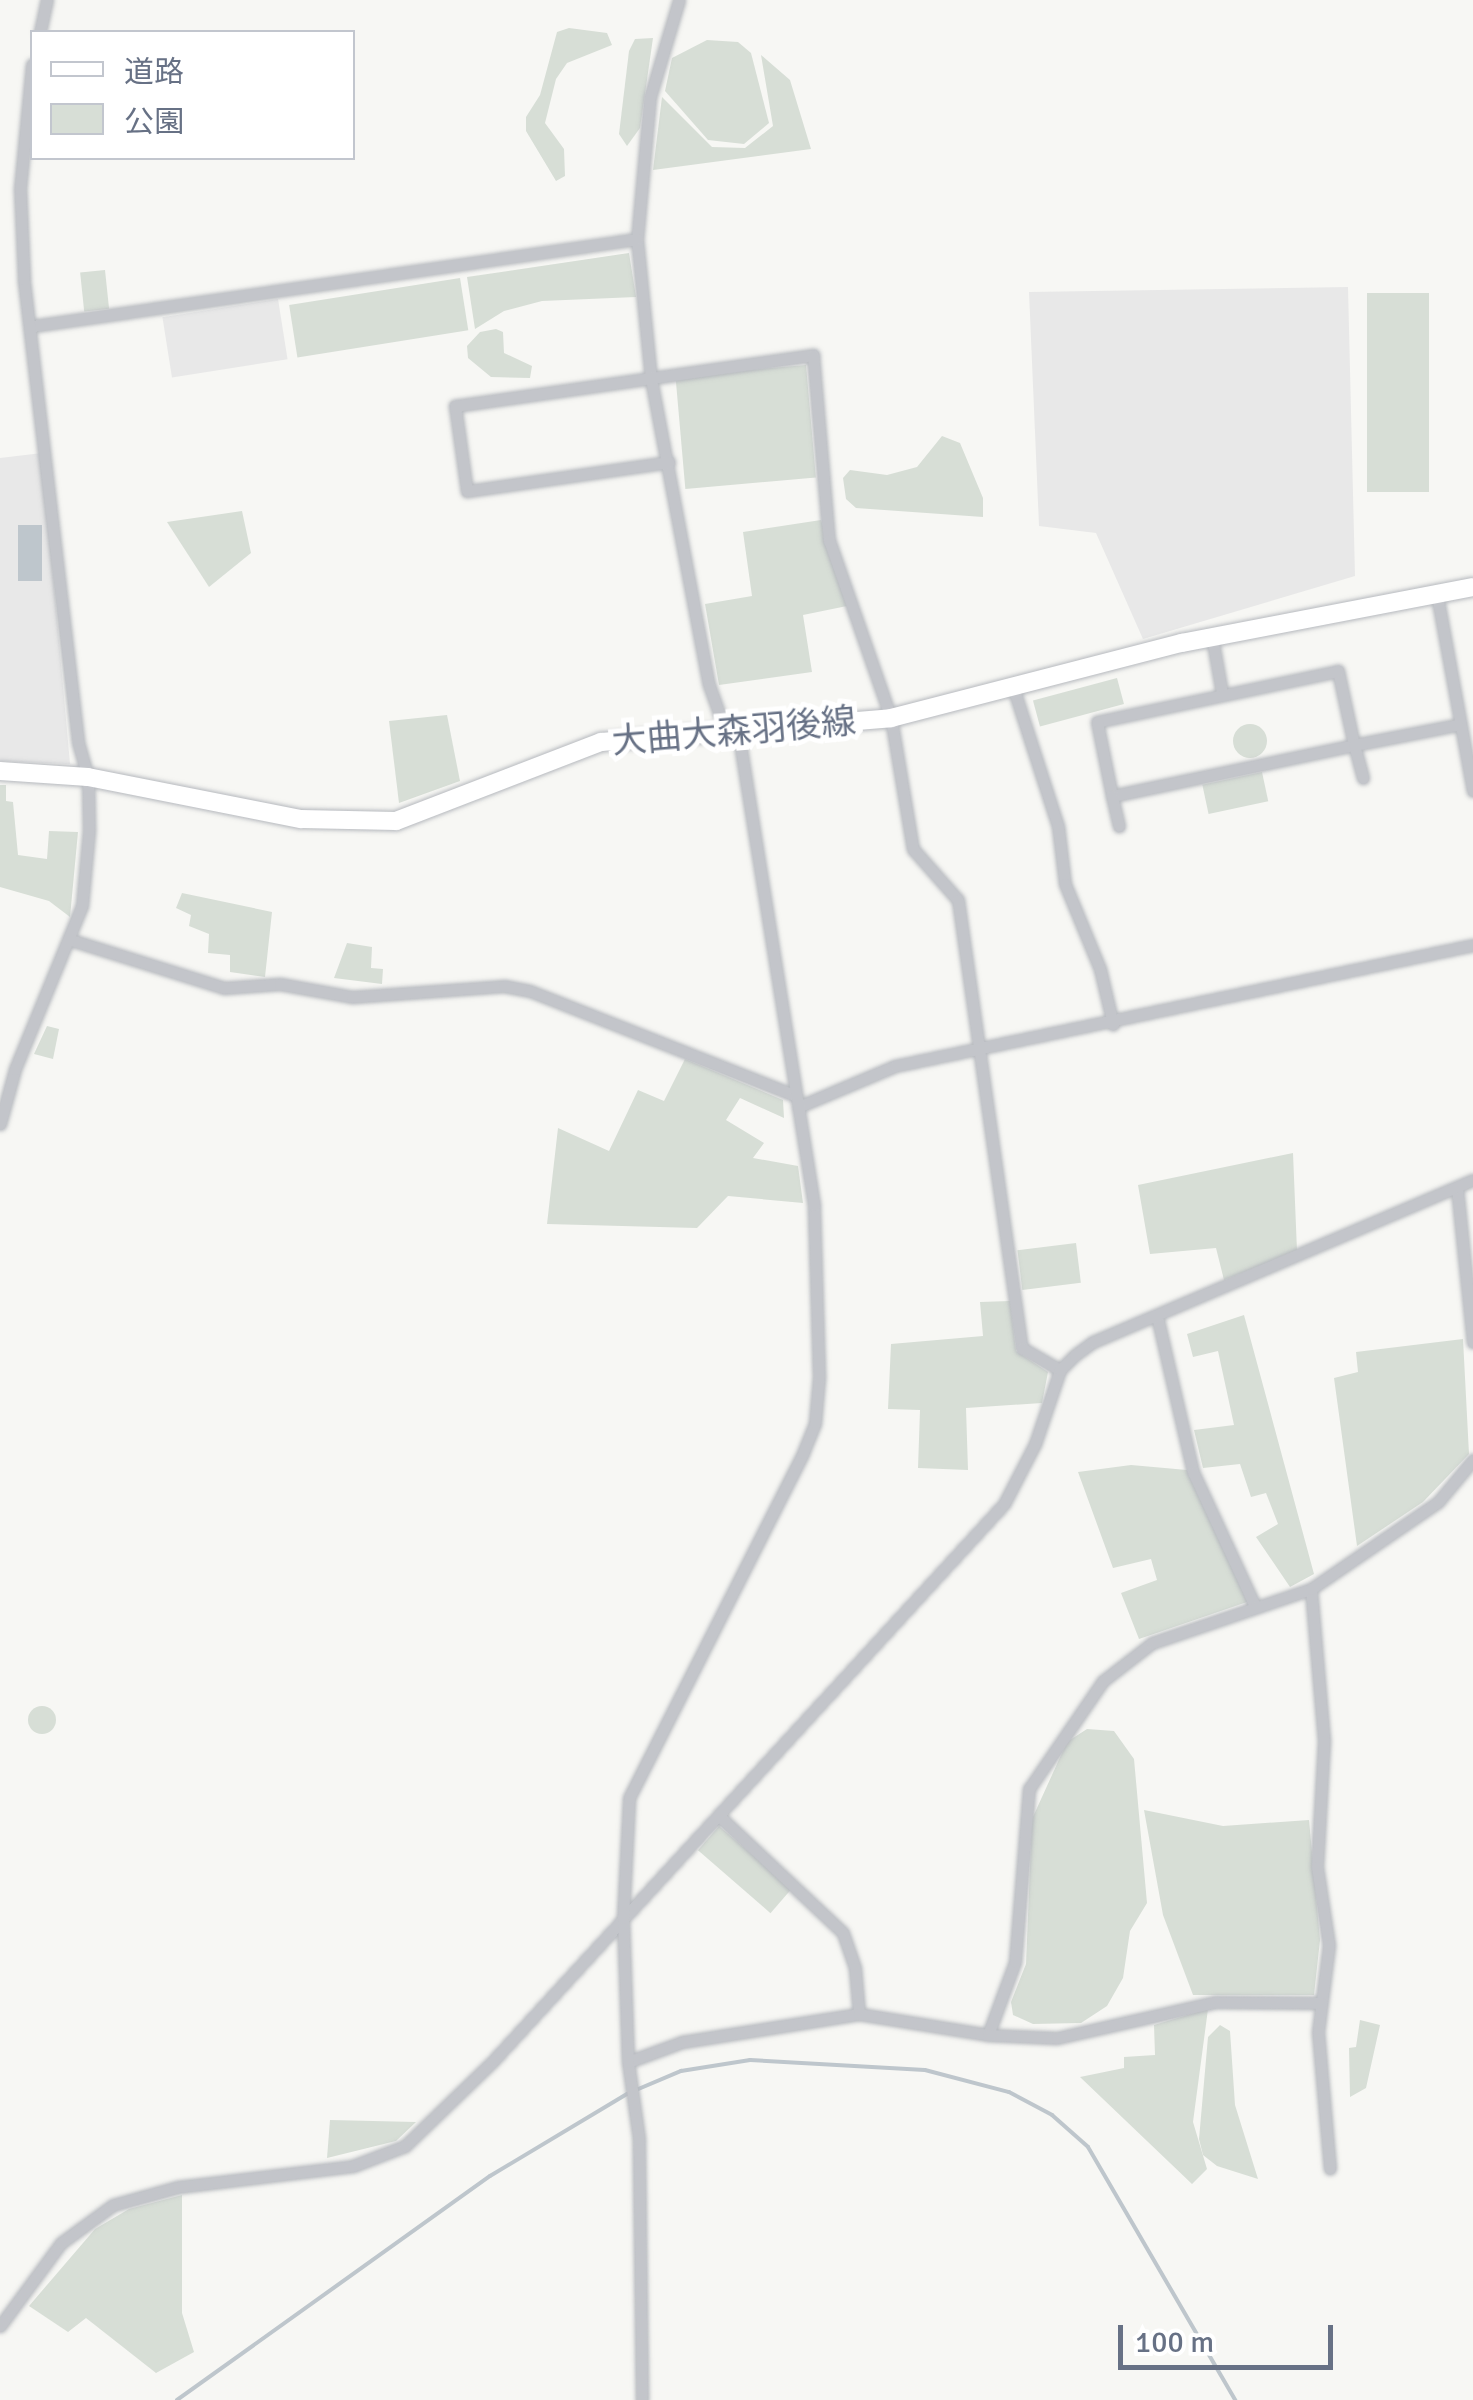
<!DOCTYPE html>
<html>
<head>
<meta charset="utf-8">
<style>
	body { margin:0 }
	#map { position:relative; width:1473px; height:2400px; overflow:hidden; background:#f7f7f4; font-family:Signika,"Noto Sans JP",sans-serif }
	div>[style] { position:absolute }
	.built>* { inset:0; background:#e8e8e8; transform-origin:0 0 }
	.green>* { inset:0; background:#d7ded6; transform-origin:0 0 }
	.round { border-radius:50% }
	.water>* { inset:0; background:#bec6cc; transform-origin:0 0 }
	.stream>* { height:4px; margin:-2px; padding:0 2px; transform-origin:2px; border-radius:2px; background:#bec6cc }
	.roads { filter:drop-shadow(0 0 2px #b6b9be) drop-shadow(0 0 2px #b6b9be) }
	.street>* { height:11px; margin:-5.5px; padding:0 5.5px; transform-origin:5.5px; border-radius:5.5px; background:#c3c5ca }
	.primary>* { height:18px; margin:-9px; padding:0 9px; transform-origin:9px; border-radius:9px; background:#fff }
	span { translate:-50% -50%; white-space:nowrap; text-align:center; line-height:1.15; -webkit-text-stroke:10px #fff; paint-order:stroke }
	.street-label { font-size:35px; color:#677185 }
	.legend { position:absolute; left:30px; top:30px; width:325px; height:130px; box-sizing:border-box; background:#fff; border:2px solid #c2c6ce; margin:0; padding:12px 18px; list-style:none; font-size:30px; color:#677185 }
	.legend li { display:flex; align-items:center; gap:20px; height:50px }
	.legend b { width:50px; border:2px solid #c2c6ce }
	.scale { position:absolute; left:1118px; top:2325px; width:215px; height:45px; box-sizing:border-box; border:5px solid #677185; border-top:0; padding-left:12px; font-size:30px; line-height:35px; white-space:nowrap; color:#677185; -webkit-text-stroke:8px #fff; paint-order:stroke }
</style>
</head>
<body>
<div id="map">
	<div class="built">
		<div style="clip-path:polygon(1348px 287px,1355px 576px,1143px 639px,1096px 533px,1039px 526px,1029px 292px)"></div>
		<div style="left:278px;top:299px;width:61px;height:117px;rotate:81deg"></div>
		<div style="clip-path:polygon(42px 453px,70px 764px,0 761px,0 458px)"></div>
	</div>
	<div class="green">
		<div style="clip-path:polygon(569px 28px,607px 33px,612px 45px,567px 63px,556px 79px,545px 123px,564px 149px,565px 176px,556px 181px,526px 131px,526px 117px,540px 95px,557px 32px)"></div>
		<div style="clip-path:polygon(653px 38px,640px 128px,627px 146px,619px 134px,629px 51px,635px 39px)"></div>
		<div style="clip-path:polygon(707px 40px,738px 42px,751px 53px,769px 123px,744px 144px,708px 140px,665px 91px,672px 58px)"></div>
		<div style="clip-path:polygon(761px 55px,790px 80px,811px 149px,653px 170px,662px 97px,712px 147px,745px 148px,773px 126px)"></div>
		<div style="clip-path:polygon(629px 253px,636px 297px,542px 301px,504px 311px,475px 329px,467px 277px)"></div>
		<div style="left:105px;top:270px;width:39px;height:25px;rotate:84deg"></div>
		<div style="left:460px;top:278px;width:53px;height:173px;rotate:81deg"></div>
		<div style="left:1367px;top:293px;width:62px;height:199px"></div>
		<div style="clip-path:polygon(496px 329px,503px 332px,504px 353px,532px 366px,530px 378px,491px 377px,468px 358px,467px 346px,480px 332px)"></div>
		<div style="left:806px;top:365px;width:113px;height:131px;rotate:85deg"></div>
		<div style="clip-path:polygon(942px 436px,960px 443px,983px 498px,983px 517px,856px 508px,846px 499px,843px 478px,850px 470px,887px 475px,917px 467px)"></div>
		<div style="clip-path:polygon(242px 511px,251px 553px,209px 587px,167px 522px)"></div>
		<div style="clip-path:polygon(821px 520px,847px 606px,803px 615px,812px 672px,719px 685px,705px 604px,752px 596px,743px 532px)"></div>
		<div style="left:1117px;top:678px;width:27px;height:87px;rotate:75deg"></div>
		<div style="clip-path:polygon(447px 715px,460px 781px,399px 803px,389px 721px)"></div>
		<div class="round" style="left:1233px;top:724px;width:34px;height:34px"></div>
		<div style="left:1262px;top:772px;width:30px;height:61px;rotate:78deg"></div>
		<div style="clip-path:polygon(0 785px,6px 785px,6px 801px,13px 802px,18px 855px,47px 859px,49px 831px,78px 832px,70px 917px,49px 901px,0 887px)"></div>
		<div style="clip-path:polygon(182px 893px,272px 912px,265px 977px,230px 972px,230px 955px,208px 953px,209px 934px,189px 926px,191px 915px,176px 908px)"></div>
		<div style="clip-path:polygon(347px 943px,372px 947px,371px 968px,383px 969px,382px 984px,334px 978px)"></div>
		<div style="clip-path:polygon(47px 1026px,59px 1029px,53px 1059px,34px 1054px)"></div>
		<div style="clip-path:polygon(685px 1059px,783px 1100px,784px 1118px,740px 1098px,726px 1120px,764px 1143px,753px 1158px,798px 1166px,803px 1203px,728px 1196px,697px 1228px,547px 1224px,558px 1128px,609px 1151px,638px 1090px,664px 1101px)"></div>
		<div style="clip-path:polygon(1293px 1153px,1297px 1251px,1224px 1280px,1216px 1248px,1150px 1254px,1138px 1185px)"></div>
		<div style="left:1076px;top:1243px;width:40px;height:59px;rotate:83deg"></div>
		<div style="clip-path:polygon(1010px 1301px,1016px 1351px,1048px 1372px,1042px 1403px,966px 1408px,968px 1470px,918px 1468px,920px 1410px,888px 1409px,891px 1344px,983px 1336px,980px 1302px)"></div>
		<div style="clip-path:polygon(1244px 1315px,1314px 1574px,1290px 1587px,1256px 1537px,1278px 1524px,1266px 1493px,1251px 1497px,1240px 1464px,1203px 1468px,1194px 1430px,1234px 1425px,1218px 1351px,1193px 1357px,1187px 1334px)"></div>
		<div style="clip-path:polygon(1463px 1339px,1469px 1454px,1423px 1502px,1357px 1546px,1334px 1378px,1358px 1372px,1356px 1352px)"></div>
		<div style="clip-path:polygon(1131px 1465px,1187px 1470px,1250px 1601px,1139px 1639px,1121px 1593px,1157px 1580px,1151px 1559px,1113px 1568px,1078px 1472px)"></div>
		<div class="round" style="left:28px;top:1706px;width:28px;height:28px"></div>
		<div style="clip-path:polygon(1087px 1729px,1114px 1731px,1134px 1759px,1147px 1903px,1130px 1931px,1123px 1978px,1107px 2006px,1081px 2023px,1033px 2024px,1013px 2015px,1011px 2002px,1026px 1964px,1032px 1819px,1067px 1742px)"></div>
		<div style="clip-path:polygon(1144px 1810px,1223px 1826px,1309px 1820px,1320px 1940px,1314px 1995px,1193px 1995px,1163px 1915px)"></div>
		<div style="left:719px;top:1826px;width:96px;height:32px;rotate:41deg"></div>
		<div style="clip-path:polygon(1208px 2009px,1193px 2122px,1207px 2169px,1192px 2184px,1080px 2077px,1124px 2068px,1124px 2057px,1155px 2055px,1154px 2025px)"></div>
		<div style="clip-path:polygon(1360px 2020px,1380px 2025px,1366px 2088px,1350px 2097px,1349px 2048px,1356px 2047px)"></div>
		<div style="clip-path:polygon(1220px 2025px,1230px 2031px,1235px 2105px,1258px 2179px,1217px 2166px,1203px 2155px,1199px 2139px,1208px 2037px)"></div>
		<div style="clip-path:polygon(330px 2120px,416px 2122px,396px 2141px,327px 2158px)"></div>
		<div style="clip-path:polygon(182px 2195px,182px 2313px,194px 2352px,156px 2373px,86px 2318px,68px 2332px,29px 2306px,95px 2229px,129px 2209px)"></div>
	</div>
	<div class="water">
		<div style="left:18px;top:525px;width:24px;height:56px"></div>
	</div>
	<div class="stream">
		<div style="left:636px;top:2090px;width:49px;rotate:-22.9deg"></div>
		<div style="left:681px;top:2071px;width:70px;rotate:-9.1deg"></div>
		<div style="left:750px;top:2060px;width:175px;rotate:3.3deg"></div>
		<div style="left:925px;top:2070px;width:87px;rotate:14.7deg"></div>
		<div style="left:1009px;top:2092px;width:49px;rotate:28.1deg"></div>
		<div style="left:1052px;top:2115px;width:48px;rotate:41.6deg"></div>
		<div style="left:1088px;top:2147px;width:293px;rotate:59.8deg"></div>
		<div style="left:177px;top:2400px;width:385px;rotate:-35.6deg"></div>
		<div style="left:490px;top:2176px;width:160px;rotate:-30.9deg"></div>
	</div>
	<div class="roads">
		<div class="street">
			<div style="left:679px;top:0;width:101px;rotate:106.6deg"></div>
			<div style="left:650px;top:97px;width:143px;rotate:95.2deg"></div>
			<div style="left:637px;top:239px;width:141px;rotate:84.3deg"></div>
			<div style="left:651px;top:379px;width:311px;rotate:79.3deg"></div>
			<div style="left:709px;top:685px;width:48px;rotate:70.4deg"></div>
			<div style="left:40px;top:32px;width:33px;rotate:-78deg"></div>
			<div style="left:33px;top:326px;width:610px;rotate:-8.2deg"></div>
			<div style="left:669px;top:462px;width:204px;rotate:171.8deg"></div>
			<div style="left:467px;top:491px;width:86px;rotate:-98deg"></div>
			<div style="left:455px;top:406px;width:362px;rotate:-8.1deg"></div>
			<div style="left:813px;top:355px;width:186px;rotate:85.1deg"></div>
			<div style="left:829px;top:540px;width:188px;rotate:70.8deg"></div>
			<div style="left:891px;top:718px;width:133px;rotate:80.5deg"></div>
			<div style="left:913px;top:849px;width:68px;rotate:48.6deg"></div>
			<div style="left:958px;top:900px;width:453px;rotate:81.9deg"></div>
			<div style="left:1022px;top:1348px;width:44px;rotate:30.1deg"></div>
			<div style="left:1437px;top:595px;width:199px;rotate:79.6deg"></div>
			<div style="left:1212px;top:637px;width:57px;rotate:79.9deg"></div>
			<div style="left:1014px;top:690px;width:143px;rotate:72.1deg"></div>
			<div style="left:1058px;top:826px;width:58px;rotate:83.1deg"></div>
			<div style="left:1065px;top:884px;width:92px;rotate:67.6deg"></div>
			<div style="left:1100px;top:969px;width:57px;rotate:76.7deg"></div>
			<div style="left:1363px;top:778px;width:34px;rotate:-105deg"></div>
			<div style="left:1354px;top:745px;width:76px;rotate:-102.2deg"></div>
			<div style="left:1338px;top:671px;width:246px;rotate:168.1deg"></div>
			<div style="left:1097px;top:722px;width:76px;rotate:78.5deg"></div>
			<div style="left:1112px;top:796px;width:247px;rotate:-11.9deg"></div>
			<div style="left:1354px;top:745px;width:105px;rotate:-11deg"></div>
			<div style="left:1112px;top:796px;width:31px;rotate:77deg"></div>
			<div style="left:71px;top:940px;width:160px;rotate:17.4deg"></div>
			<div style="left:224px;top:988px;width:56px;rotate:-4.1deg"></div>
			<div style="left:280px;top:984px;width:73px;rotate:10.2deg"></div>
			<div style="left:352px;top:997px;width:152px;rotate:-4.1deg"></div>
			<div style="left:504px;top:986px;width:26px;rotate:11deg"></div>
			<div style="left:530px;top:991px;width:286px;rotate:21.5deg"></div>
			<div style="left:798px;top:1107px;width:105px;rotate:-22.9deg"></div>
			<div style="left:895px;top:1066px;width:591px;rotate:-11.82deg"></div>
			<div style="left:0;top:1124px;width:57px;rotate:-74.7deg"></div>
			<div style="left:15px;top:1069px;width:176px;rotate:-67.7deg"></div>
			<div style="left:82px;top:906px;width:76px;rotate:-84.7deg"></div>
			<div style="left:89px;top:830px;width:53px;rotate:-91.1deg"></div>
			<div style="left:88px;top:777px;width:37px;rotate:-106deg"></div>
			<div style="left:78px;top:741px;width:465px;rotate:-96.7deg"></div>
			<div style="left:24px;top:279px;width:90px;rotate:-92.5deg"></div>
			<div style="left:20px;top:189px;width:125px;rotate:-84.5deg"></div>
			<div style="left:1457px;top:1188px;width:155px;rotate:84.1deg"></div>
			<div style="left:1157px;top:1316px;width:160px;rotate:77deg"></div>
			<div style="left:1193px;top:1472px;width:148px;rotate:65.2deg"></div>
			<div style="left:1311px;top:1589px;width:153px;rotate:85.1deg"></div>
			<div style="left:1324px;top:1741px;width:126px;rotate:93.2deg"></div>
			<div style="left:1317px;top:1867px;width:79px;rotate:81.3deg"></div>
			<div style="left:1329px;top:1945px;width:88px;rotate:97.2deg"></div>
			<div style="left:1318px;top:2032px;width:137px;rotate:85deg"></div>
			<div style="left:719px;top:1816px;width:170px;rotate:43.3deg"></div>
			<div style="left:843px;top:1933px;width:37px;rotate:71deg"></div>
			<div style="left:855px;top:1968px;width:46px;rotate:85deg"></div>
			<div style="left:988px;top:2035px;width:78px;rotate:-69.7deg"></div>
			<div style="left:1015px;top:1962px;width:174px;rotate:-85.4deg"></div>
			<div style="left:1029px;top:1789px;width:131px;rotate:-55.6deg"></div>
			<div style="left:1103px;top:1681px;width:62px;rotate:-37.8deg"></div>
			<div style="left:1152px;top:1643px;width:168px;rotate:-18.8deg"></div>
			<div style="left:1311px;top:1589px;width:154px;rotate:-34.4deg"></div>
			<div style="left:1438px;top:1502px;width:55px;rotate:-50.2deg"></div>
			<div style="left:628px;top:2062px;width:58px;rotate:-20.3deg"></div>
			<div style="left:682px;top:2042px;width:179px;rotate:-9deg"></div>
			<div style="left:859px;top:2014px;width:131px;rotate:9.2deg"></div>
			<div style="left:988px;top:2035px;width:69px;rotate:2.5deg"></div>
			<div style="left:1057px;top:2038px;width:162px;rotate:-12.8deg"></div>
			<div style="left:1215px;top:2002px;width:106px;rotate:0.5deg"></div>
			<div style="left:0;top:2326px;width:103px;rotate:-53.7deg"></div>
			<div style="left:61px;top:2243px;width:64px;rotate:-36.2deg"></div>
			<div style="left:113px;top:2205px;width:67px;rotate:-15.5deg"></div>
			<div style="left:178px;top:2187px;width:176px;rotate:-6.8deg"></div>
			<div style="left:353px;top:2166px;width:56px;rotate:-21deg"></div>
			<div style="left:405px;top:2146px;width:122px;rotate:-44deg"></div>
			<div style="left:493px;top:2061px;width:756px;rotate:-47.47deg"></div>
			<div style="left:1004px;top:1504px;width:68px;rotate:-62.7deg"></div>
			<div style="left:1035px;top:1444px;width:78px;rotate:-71.3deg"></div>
			<div style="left:1060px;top:1370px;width:21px;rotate:-45deg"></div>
			<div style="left:1075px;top:1355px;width:22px;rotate:-36deg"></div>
			<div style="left:1093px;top:1342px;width:413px;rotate:-23.1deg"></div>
			<div style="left:642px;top:2400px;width:261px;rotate:-90.7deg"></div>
			<div style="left:639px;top:2139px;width:78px;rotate:-98.1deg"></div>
			<div style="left:628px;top:2062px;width:144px;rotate:-92deg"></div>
			<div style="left:623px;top:1918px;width:120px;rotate:-87.1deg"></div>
			<div style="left:629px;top:1798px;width:386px;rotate:-63.2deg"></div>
			<div style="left:803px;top:1453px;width:32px;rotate:-68deg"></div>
			<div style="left:815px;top:1423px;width:46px;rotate:-85deg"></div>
			<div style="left:819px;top:1377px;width:172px;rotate:-91.7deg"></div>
			<div style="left:814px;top:1205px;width:481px;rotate:-99.1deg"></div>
		</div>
		<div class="primary">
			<div style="left:0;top:771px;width:88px;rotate:3.9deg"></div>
			<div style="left:88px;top:777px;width:217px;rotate:11.2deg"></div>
			<div style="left:301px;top:819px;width:95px;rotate:1.2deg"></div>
			<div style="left:396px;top:821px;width:220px;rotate:-21.1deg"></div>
			<div style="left:601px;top:742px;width:291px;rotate:-4.7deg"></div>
			<div style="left:891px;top:718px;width:301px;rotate:-14.5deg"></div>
			<div style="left:1182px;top:643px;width:296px;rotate:-10.9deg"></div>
		</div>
	</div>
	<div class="street-label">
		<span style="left:734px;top:732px;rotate:-5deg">大曲大森羽後線</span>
	</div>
	<ul class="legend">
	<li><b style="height:12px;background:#fff"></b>道路</li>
	<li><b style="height:28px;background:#d7ded6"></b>公園</li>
	</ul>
	<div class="scale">100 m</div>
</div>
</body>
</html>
